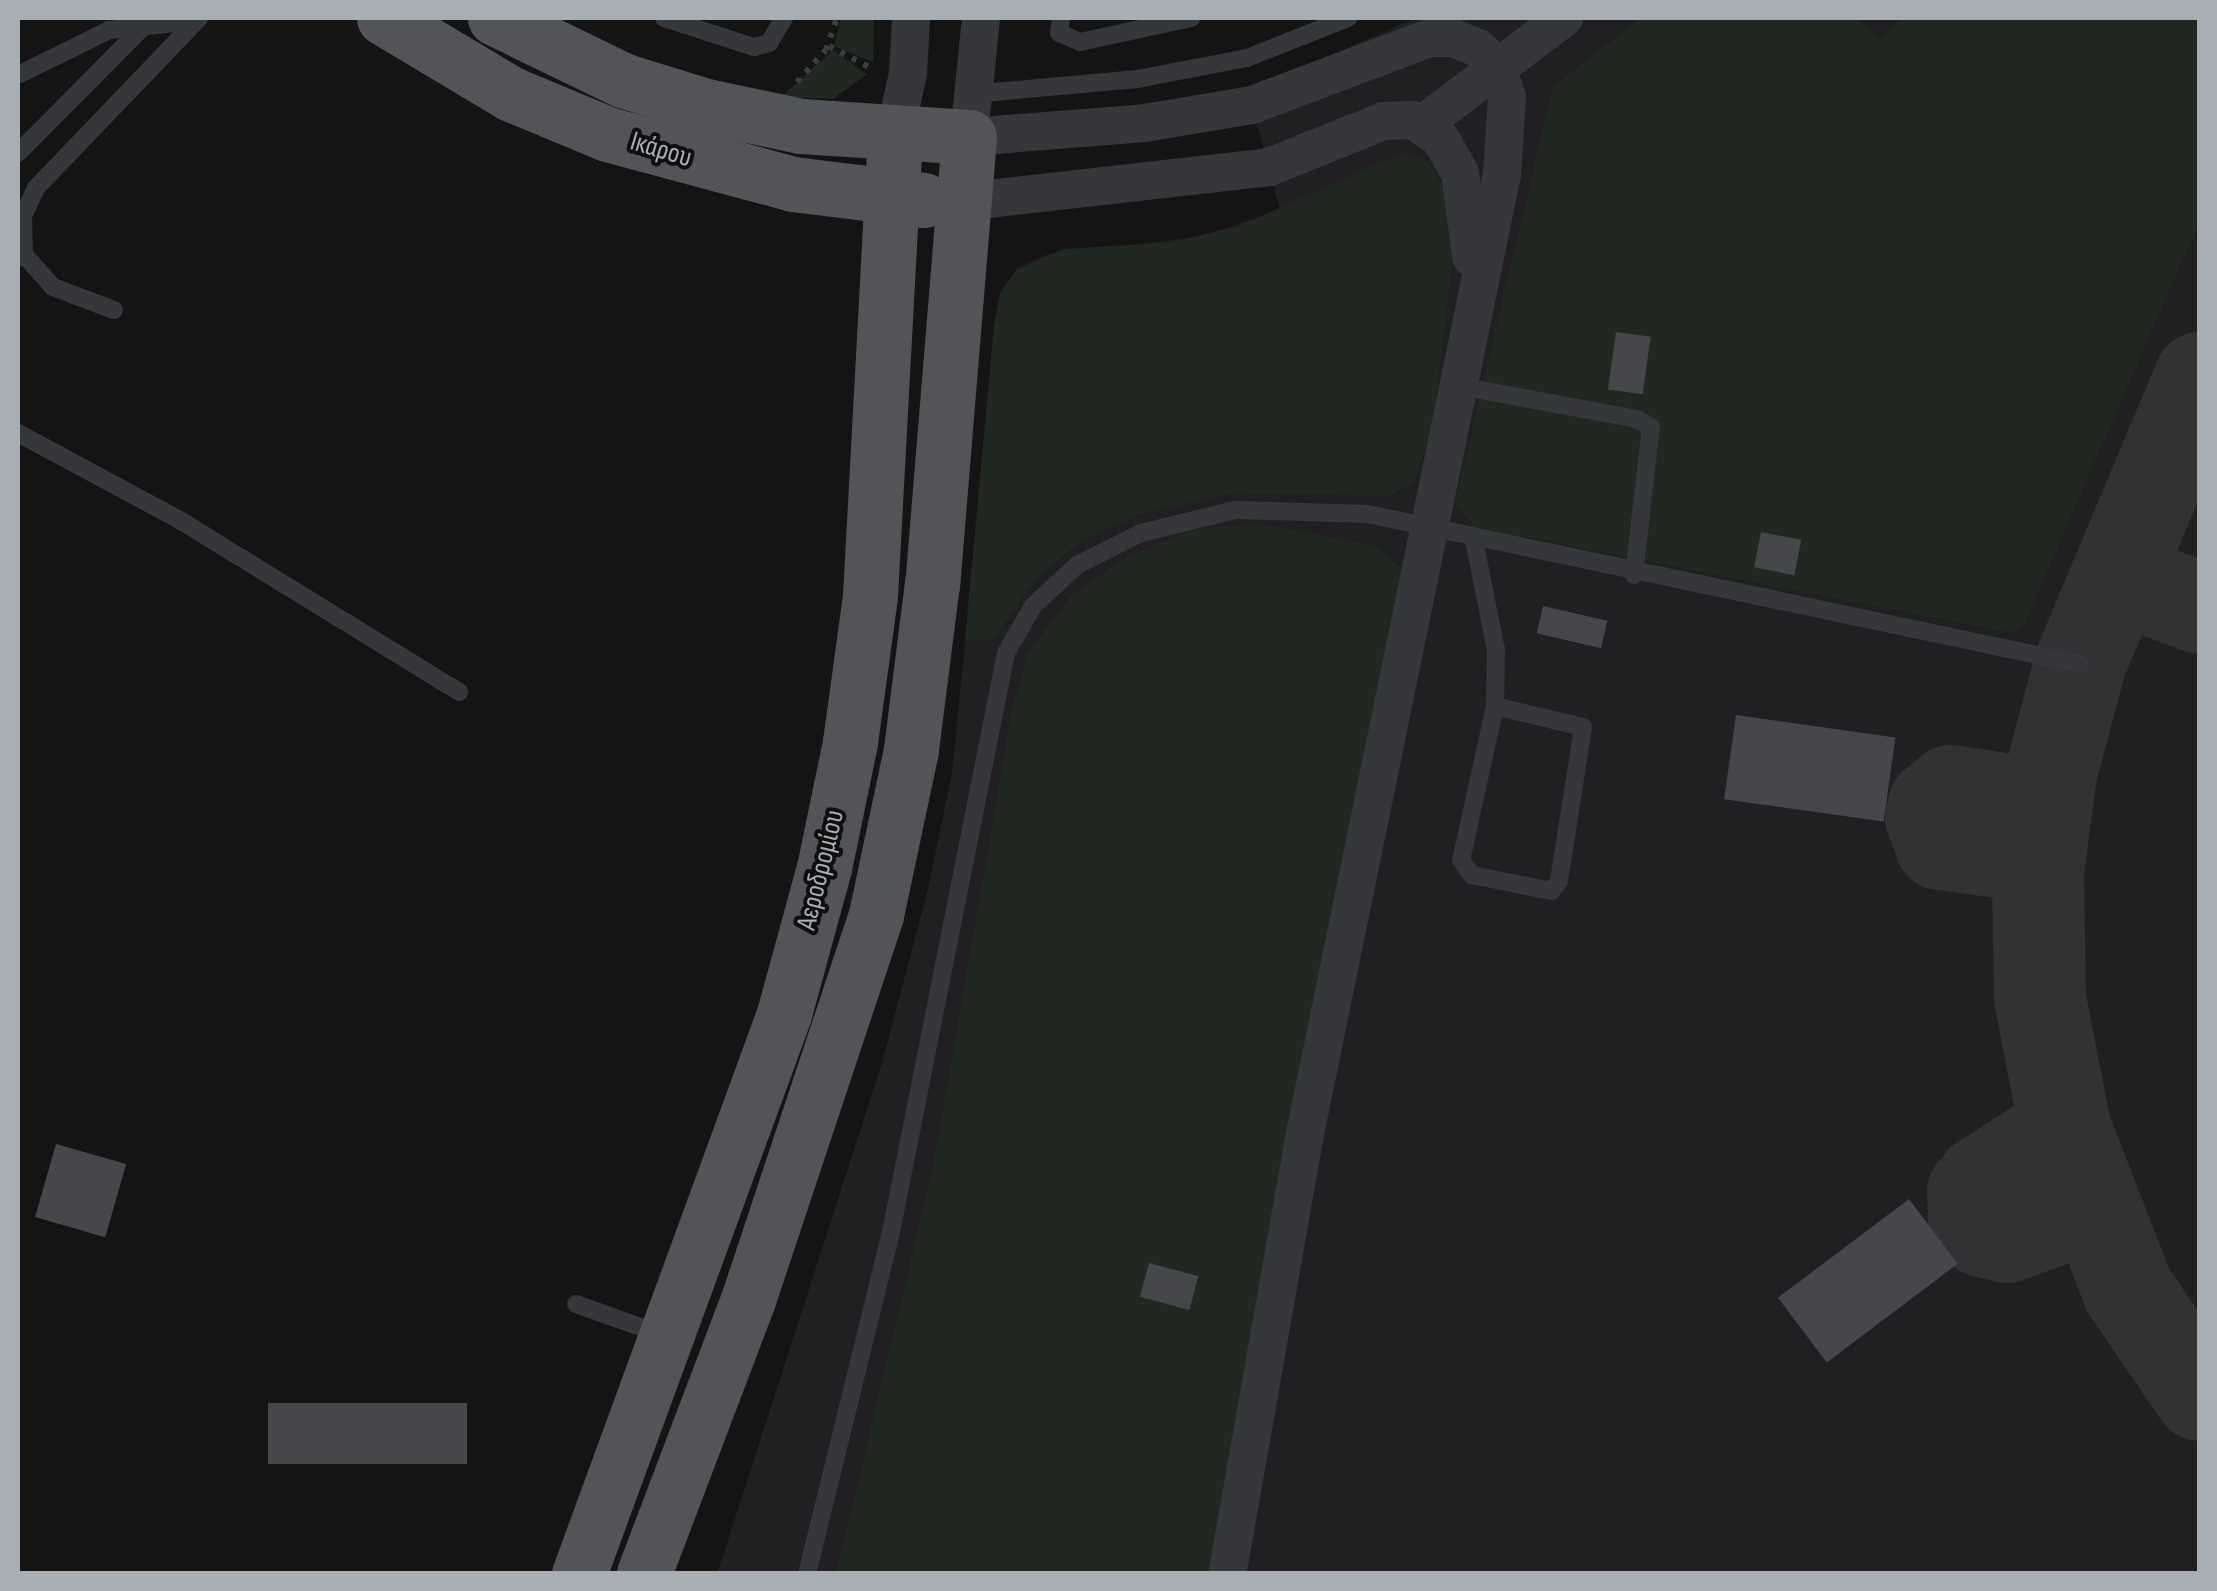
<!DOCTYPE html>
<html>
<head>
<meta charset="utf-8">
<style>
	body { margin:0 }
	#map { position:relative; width:2217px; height:1591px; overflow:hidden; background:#141415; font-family:"Sofia Sans Condensed",sans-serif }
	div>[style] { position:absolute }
	.built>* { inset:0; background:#202022 }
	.green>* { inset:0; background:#212721 }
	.taxiway>* { height:92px; margin:-46px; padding:0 46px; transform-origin:46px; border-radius:46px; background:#323234 }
	.building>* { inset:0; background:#46474a; transform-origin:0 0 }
	.path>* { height:6px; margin-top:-3px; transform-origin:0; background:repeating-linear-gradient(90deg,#3b3e41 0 5px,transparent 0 13px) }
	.service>* { height:18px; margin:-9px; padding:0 9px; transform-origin:9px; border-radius:9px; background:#35373a }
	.minor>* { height:38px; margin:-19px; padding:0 19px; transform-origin:19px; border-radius:19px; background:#35373a }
	.primary>* { height:55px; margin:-27.5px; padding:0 27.5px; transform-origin:27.5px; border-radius:27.5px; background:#525458 }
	span { translate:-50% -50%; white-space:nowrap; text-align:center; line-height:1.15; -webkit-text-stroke:8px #0f0f10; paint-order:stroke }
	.street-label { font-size:28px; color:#a7aeb4 }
	.frame { position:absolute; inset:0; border:20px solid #a7aeb4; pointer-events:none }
</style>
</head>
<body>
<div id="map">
	<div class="built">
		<div style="clip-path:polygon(1416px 18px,2199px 18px,2199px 1573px,717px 1574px,882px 1063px,928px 889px,952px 773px,1000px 293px,1017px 269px,1046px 255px,1199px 237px,1280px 210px,1248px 91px)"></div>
	</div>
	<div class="green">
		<div style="clip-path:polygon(841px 18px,874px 18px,873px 62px,834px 46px)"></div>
		<div style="clip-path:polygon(1642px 18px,1857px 18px,1879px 40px,1902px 18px,2199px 18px,2199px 222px,2023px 627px,2013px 633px,1474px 527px,1455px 503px,1553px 86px)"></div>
		<div style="clip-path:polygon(833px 50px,867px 74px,833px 99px,781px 97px)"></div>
		<div style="clip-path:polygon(1404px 152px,1428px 162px,1443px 186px,1452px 266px,1434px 418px,1415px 482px,1389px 496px,1230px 493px,1135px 516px,1080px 542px,1035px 580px,992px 641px,965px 640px,994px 325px,1000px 293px,1017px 269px,1063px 249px,1168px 243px,1237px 227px)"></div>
		<div style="clip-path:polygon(1256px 523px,1373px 545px,1405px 571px,1210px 1573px,836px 1574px,933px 1167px,1012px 710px,1028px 652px,1073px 594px,1127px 557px,1189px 530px)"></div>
	</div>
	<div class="taxiway">
		<div style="left:2200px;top:378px;width:310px;rotate:112.8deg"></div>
		<div style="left:2080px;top:664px;width:114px;rotate:104.8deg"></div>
		<div style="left:2051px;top:774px;width:99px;rotate:97.6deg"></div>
		<div style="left:2038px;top:872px;width:126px;rotate:89.1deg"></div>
		<div style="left:2040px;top:998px;width:132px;rotate:79.1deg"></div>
		<div style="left:2065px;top:1128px;width:174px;rotate:68.7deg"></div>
		<div style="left:2128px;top:1290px;width:127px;rotate:55.6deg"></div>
		<div style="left:2101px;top:613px;width:29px;rotate:-49deg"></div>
		<div style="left:2120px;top:591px;width:22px;rotate:-13deg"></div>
		<div style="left:2141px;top:586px;width:63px;rotate:20.4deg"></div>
		<div style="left:2038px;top:872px;width:25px;rotate:-137deg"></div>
		<div style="left:2020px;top:855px;width:80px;rotate:-172.1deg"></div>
		<div style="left:1941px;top:844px;width:28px;rotate:-111deg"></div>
		<div style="left:1931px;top:818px;width:13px;rotate:-77deg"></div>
		<div style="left:1934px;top:805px;width:22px;rotate:-39deg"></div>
		<div style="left:1951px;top:791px;width:79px;rotate:8.7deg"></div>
		<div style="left:2029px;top:803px;width:21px;rotate:-23deg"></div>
		<div style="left:2065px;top:1128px;width:98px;rotate:147.4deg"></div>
		<div style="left:1982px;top:1181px;width:14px;rotate:129deg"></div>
		<div style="left:1973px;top:1192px;width:27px;rotate:88deg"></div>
		<div style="left:1974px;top:1219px;width:15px;rotate:53deg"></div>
		<div style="left:1983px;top:1231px;width:25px;rotate:14deg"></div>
		<div style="left:2007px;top:1237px;width:70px;rotate:-20deg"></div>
		<div style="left:2073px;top:1213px;width:27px;rotate:-62deg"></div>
	</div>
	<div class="building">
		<div style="left:1616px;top:332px;width:35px;height:58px;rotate:8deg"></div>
		<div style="left:1761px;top:532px;width:41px;height:36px;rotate:11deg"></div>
		<div style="left:1543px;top:606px;width:66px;height:28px;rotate:13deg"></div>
		<div style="left:1736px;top:715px;width:161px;height:85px;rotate:8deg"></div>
		<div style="left:56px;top:1144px;width:73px;height:76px;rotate:16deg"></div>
		<div style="left:1909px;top:1199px;width:81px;height:164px;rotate:53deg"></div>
		<div style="left:1149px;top:1263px;width:51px;height:35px;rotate:15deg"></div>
		<div style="left:467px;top:1403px;width:61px;height:199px;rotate:90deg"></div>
	</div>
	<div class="path">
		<div style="left:829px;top:46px;width:50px;rotate:27.6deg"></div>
		<div style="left:797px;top:82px;width:43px;rotate:-47.8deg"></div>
		<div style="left:826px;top:50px;width:34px;rotate:-71deg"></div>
	</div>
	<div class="service">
		<div style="left:664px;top:18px;width:95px;rotate:17.9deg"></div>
		<div style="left:754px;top:47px;width:16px;rotate:-15deg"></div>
		<div style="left:769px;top:43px;width:29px;rotate:-59deg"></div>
		<div style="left:1061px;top:18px;width:15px;rotate:98deg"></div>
		<div style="left:1059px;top:33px;width:23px;rotate:23deg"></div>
		<div style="left:1080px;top:42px;width:114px;rotate:-12.2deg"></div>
		<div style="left:18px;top:75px;width:102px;rotate:-26.3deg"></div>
		<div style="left:109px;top:30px;width:86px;rotate:-6deg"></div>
		<div style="left:973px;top:94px;width:165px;rotate:-5.2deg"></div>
		<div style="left:1137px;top:79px;width:112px;rotate:-10.8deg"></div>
		<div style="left:1247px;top:58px;width:109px;rotate:-21.6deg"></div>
		<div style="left:18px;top:153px;width:190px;rotate:-45.2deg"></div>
		<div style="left:20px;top:250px;width:50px;rotate:48.3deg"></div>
		<div style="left:53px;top:287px;width:65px;rotate:20.7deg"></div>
		<div style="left:24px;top:258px;width:42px;rotate:-91.4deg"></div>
		<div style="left:23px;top:216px;width:31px;rotate:-65deg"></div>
		<div style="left:36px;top:188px;width:236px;rotate:-46.2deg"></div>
		<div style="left:1459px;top:386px;width:181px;rotate:10.5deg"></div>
		<div style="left:1637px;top:419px;width:16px;rotate:30deg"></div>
		<div style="left:1651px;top:427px;width:149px;rotate:96.6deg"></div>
		<div style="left:18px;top:433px;width:182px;rotate:28.3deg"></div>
		<div style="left:178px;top:519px;width:330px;rotate:31.6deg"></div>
		<div style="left:1474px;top:540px;width:112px;rotate:78.7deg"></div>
		<div style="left:1496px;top:650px;width:56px;rotate:91deg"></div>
		<div style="left:1495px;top:706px;width:158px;rotate:102.4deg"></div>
		<div style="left:1461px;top:860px;width:19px;rotate:54deg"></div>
		<div style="left:1472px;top:875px;width:81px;rotate:11.4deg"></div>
		<div style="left:1551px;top:891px;width:13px;rotate:-51deg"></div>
		<div style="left:1559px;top:881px;width:156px;rotate:-81.1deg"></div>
		<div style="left:1583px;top:727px;width:90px;rotate:-166.6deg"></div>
		<div style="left:576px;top:1304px;width:92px;rotate:19.6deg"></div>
		<div style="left:807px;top:1574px;width:352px;rotate:-76.2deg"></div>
		<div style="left:891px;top:1232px;width:590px;rotate:-78.77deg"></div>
		<div style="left:1006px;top:653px;width:54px;rotate:-60.1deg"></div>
		<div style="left:1033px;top:606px;width:60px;rotate:-43deg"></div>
		<div style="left:1077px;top:565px;width:72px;rotate:-26.6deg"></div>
		<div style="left:1141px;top:533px;width:97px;rotate:-13.7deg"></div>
		<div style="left:1235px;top:510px;width:133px;rotate:1.7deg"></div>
		<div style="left:1368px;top:514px;width:728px;rotate:11.9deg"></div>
	</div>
	<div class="minor">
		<div style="left:981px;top:18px;width:120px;rotate:95.8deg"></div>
		<div style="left:969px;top:137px;width:177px;rotate:-4.5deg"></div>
		<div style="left:1145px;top:123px;width:109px;rotate:-9.5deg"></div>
		<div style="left:1252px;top:105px;width:189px;rotate:-20.7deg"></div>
		<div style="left:1429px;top:38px;width:25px"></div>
		<div style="left:1454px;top:38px;width:26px;rotate:23deg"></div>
		<div style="left:1478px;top:48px;width:24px;rotate:42deg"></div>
		<div style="left:1496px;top:64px;width:35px;rotate:72deg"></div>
		<div style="left:1507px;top:97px;width:77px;rotate:93.7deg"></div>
		<div style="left:1502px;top:174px;width:985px;rotate:101.6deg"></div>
		<div style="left:1304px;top:1139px;width:442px;rotate:100deg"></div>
		<div style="left:1424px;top:123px;width:175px;rotate:-36.9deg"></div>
		<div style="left:895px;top:132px;width:59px;rotate:-77.4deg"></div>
		<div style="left:908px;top:74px;width:56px;rotate:-86.9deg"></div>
		<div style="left:963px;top:202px;width:308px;rotate:-6.5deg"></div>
		<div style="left:1269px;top:167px;width:124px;rotate:-21.8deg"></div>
		<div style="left:1384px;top:121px;width:29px;rotate:-2deg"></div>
		<div style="left:1413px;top:120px;width:32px;rotate:34deg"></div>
		<div style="left:1440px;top:138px;width:40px;rotate:60.3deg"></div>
		<div style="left:1460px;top:173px;width:85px;rotate:82.5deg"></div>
	</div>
	<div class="primary">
		<div style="left:384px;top:18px;width:148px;rotate:30.9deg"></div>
		<div style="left:511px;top:94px;width:104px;rotate:22.6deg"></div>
		<div style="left:607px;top:134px;width:193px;rotate:15deg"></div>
		<div style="left:793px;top:184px;width:132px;rotate:7deg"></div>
		<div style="left:495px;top:18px;width:144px;rotate:25.9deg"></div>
		<div style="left:625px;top:81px;width:85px;rotate:17.2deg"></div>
		<div style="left:706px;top:106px;width:97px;rotate:11.9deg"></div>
		<div style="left:801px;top:126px;width:168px;rotate:3.7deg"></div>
		<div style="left:969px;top:137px;width:448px;rotate:94.7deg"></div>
		<div style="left:932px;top:583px;width:168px;rotate:97.2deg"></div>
		<div style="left:911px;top:750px;width:169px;rotate:102deg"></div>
		<div style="left:876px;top:915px;width:403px;rotate:108.4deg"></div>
		<div style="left:749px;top:1297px;width:296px;rotate:110.8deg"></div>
		<div style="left:579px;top:1574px;width:596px;rotate:-69.89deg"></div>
		<div style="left:784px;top:1014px;width:151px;rotate:-74.7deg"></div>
		<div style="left:824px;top:868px;width:129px;rotate:-78.3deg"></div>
		<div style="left:850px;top:742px;width:147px;rotate:-82.2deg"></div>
		<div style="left:870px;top:596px;width:465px;rotate:-86.9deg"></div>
	</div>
	<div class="street-label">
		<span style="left:661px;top:150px;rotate:17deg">Ικάρου</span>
		<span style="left:821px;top:870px;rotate:-76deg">Αεροδρομίου</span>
	</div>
	<div class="frame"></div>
</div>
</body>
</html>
